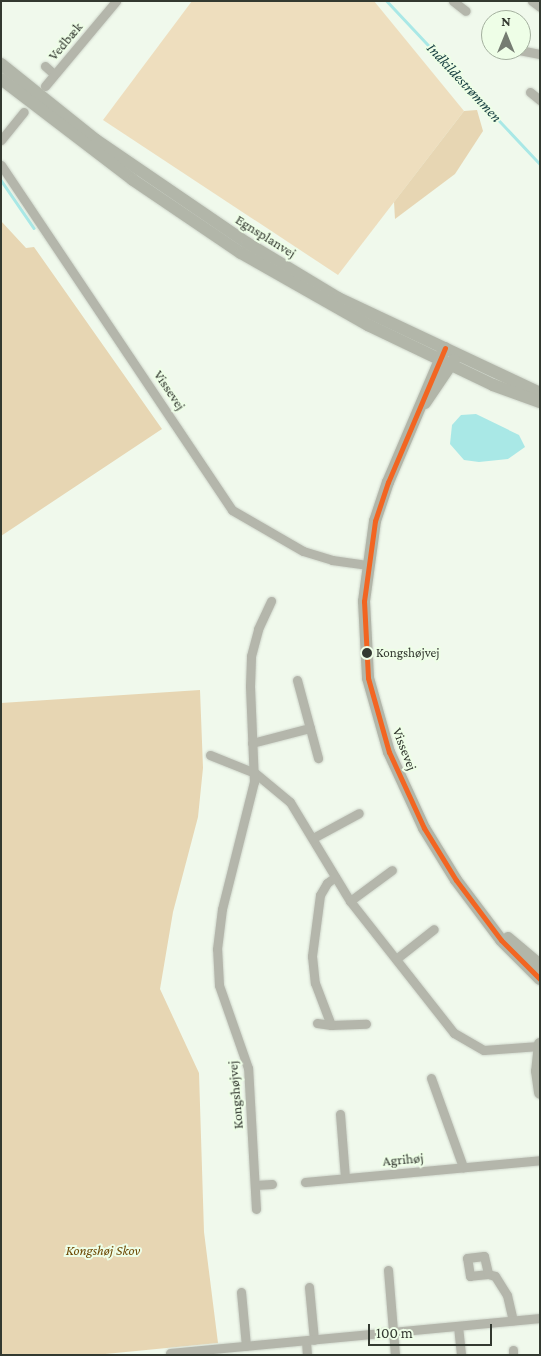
<!DOCTYPE html>
<html>
<head>
<meta charset="utf-8">
<style>
	body { margin:0 }
	#map { position:relative; width:541px; height:1356px; overflow:hidden; background:#f0f9ec; font-family:"Crimson Pro",serif }
	div>[style] { position:absolute }
	.green>* { inset:0; background:#eedebe }
	.forest>* { inset:0; background:#e7d6b3 }
	.water>* { inset:0; background:#a9e8e6 }
	.stream>* { height:2.5px; margin:-1.25px; padding:0 1.25px; transform-origin:1.25px; border-radius:1.25px; background:#a9e8e6 }
	.roads { filter:drop-shadow(0 0 1px #cfd6cb) drop-shadow(0 0 1px #cfd6cb) }
	.street>* { height:9px; margin:-4.5px; padding:0 4.5px; transform-origin:4.5px; border-radius:4.5px; background:#b4b6ab }
	.secondary>* { height:12px; margin:-6px; padding:0 6px; transform-origin:6px; border-radius:6px; background:#b2b6a9 }
	.bus-1>* { height:5px; margin:-2.5px; padding:0 2.5px; transform-origin:2.5px; border-radius:2.5px; background:#f26522 }
	.dots>* { width:14px; height:14px; translate:-50% -50%; box-sizing:border-box; border:2px solid #eefee7; border-radius:50% }
	span { translate:-50% -50%; white-space:nowrap; text-align:center; line-height:1.15; -webkit-text-stroke:4px #eefee7; paint-order:stroke }
	.bus-label { font-size:13px; color:#333930 }
	.left { translate:0 -50%; text-align:left }
	.street-label { font-size:14px; color:#333930 }
	.park-label { font-size:14px; color:#6d4904; font-style:italic }
	.water-label { font-size:15px; color:#194142; font-style:italic }
	.frame { position:absolute; inset:0; border:2px solid #333930; pointer-events:none }
	.north { position:absolute; left:481px; top:10px; width:50px; height:50px; box-sizing:border-box; background:#eefee7; border:1px solid #a3af9e; border-radius:50%; rotate:0deg; font-size:14px; font-weight:700; line-height:20px; text-align:center; color:#333930 }
	.north::after { content:''; display:block; margin:auto; width:18px; height:22px; background:#757c72; clip-path:polygon(50% 0,100% 100%,50% 72%,0 100%) }
	.scale { position:absolute; left:368px; top:1324px; width:124px; height:22px; box-sizing:border-box; border:2px solid #333930; border-top:0; padding-left:6px; font-size:15px; line-height:18px; white-space:nowrap; color:#333930; -webkit-text-stroke:4px #eefee7; paint-order:stroke }
</style>
</head>
<body>
<div id="map">
	<div class="green">
		<div style="clip-path:polygon(192px 1px,374px 1px,464px 111px,338px 275px,103px 120px)"></div>
	</div>
	<div class="forest">
		<div style="clip-path:polygon(477px 110px,483px 131px,455px 174px,395px 219px,394px 202px,464px 111px)"></div>
		<div style="clip-path:polygon(1px 221px,26px 248px,34px 247px,162px 429px,1px 536px)"></div>
		<div style="clip-path:polygon(200px 690px,203px 768px,198px 817px,173px 912px,160px 989px,199px 1073px,204px 1232px,218px 1343px,95px 1355px,1px 1355px,1px 703px)"></div>
	</div>
	<div class="water">
		<div style="clip-path:polygon(476px 414px,519px 435px,525px 447px,508px 459px,479px 462px,464px 460px,450px 444px,452px 425px,461px 415px)"></div>
	</div>
	<div class="stream">
		<div style="left:387px;top:1px;width:224px;rotate:46.8deg"></div>
		<div style="left:1px;top:180px;width:58px;rotate:55.5deg"></div>
	</div>
	<div class="roads">
		<div class="street">
			<div style="left:453px;top:1px;width:16px;rotate:38deg"></div>
			<div style="left:532px;top:1px;width:10px;rotate:37deg"></div>
			<div style="left:519px;top:50px;width:21px;rotate:11deg"></div>
			<div style="left:45px;top:66px;width:12px;rotate:42deg"></div>
			<div style="left:45px;top:86px;width:111px;rotate:-50.1deg"></div>
			<div style="left:530px;top:92px;width:13px;rotate:39deg"></div>
			<div style="left:1px;top:140px;width:36px;rotate:-51deg"></div>
			<div style="left:1px;top:165px;width:415px;rotate:56.2deg"></div>
			<div style="left:232px;top:510px;width:82px;rotate:30deg"></div>
			<div style="left:303px;top:551px;width:30px;rotate:17deg"></div>
			<div style="left:332px;top:560px;width:35px;rotate:8deg"></div>
			<div style="left:297px;top:680px;width:81px;rotate:74.9deg"></div>
			<div style="left:252px;top:743px;width:60px;rotate:-14.5deg"></div>
			<div style="left:210px;top:755px;width:48px;rotate:21.8deg"></div>
			<div style="left:255px;top:773px;width:45px;rotate:39.6deg"></div>
			<div style="left:290px;top:802px;width:116px;rotate:58.8deg"></div>
			<div style="left:350px;top:901px;width:168px;rotate:51.8deg"></div>
			<div style="left:454px;top:1033px;width:34px;rotate:30deg"></div>
			<div style="left:484px;top:1050px;width:55px;rotate:-4.2deg"></div>
			<div style="left:313px;top:838px;width:52px;rotate:-28.5deg"></div>
			<div style="left:335px;top:877px;width:10px;rotate:143deg"></div>
			<div style="left:327px;top:883px;width:14px;rotate:120deg"></div>
			<div style="left:320px;top:895px;width:62px;rotate:97.5deg"></div>
			<div style="left:312px;top:956px;width:27px;rotate:84deg"></div>
			<div style="left:315px;top:983px;width:45px;rotate:69.1deg"></div>
			<div style="left:331px;top:1025px;width:35px;rotate:-2deg"></div>
			<div style="left:350px;top:901px;width:52px;rotate:-36.4deg"></div>
			<div style="left:396px;top:959px;width:48px;rotate:-38.3deg"></div>
			<div style="left:317px;top:1023px;width:14px;rotate:8deg"></div>
			<div style="left:431px;top:1078px;width:95px;rotate:70.2deg"></div>
			<div style="left:340px;top:1114px;width:64px;rotate:85.5deg"></div>
			<div style="left:305px;top:1182px;width:236px;rotate:-5.3deg"></div>
			<div style="left:255px;top:1185px;width:17px;rotate:-3deg"></div>
			<div style="left:256px;top:1209px;width:141px;rotate:-93.2deg"></div>
			<div style="left:248px;top:1068px;width:88px;rotate:-109.3deg"></div>
			<div style="left:219px;top:985px;width:36px;rotate:-93deg"></div>
			<div style="left:217px;top:949px;width:40px;rotate:-82.9deg"></div>
			<div style="left:222px;top:909px;width:131px;rotate:-75.9deg"></div>
			<div style="left:254px;top:782px;width:96px;rotate:-92.4deg"></div>
			<div style="left:250px;top:686px;width:30px;rotate:-88deg"></div>
			<div style="left:251px;top:656px;width:28px;rotate:-75deg"></div>
			<div style="left:258px;top:629px;width:31px;rotate:-65deg"></div>
			<div style="left:388px;top:1270px;width:85px;rotate:85.3deg"></div>
			<div style="left:488px;top:1274px;width:18px;rotate:174deg"></div>
			<div style="left:470px;top:1276px;width:18px;rotate:-99deg"></div>
			<div style="left:467px;top:1258px;width:17px;rotate:-7deg"></div>
			<div style="left:484px;top:1256px;width:18px;rotate:77deg"></div>
			<div style="left:488px;top:1274px;width:7px;rotate:16deg"></div>
			<div style="left:495px;top:1276px;width:22px;rotate:58deg"></div>
			<div style="left:507px;top:1295px;width:26px;rotate:77deg"></div>
			<div style="left:309px;top:1287px;width:53px;rotate:84.6deg"></div>
			<div style="left:241px;top:1292px;width:54px;rotate:84.7deg"></div>
			<div style="left:458px;top:1326px;width:29px;rotate:84deg"></div>
			<div style="left:306px;top:1341px;width:14px;rotate:86deg"></div>
			<div style="left:513px;top:1350px;width:5px;rotate:90deg"></div>
			<div style="left:170px;top:1353px;width:372px;rotate:-5.4deg"></div>
		</div>
		<div class="secondary">
			<div style="left:1px;top:64px;width:122px;rotate:38.7deg"></div>
			<div style="left:96px;top:140px;width:183px;rotate:34.3deg"></div>
			<div style="left:247px;top:243px;width:106px;rotate:31.1deg"></div>
			<div style="left:338px;top:298px;width:223px;rotate:25.2deg"></div>
			<div style="left:1px;top:79px;width:166px;rotate:37.4deg"></div>
			<div style="left:133px;top:180px;width:130px;rotate:34.1deg"></div>
			<div style="left:241px;top:253px;width:146px;rotate:29.6deg"></div>
			<div style="left:368px;top:325px;width:139px;rotate:25.6deg"></div>
			<div style="left:493px;top:385px;width:50px;rotate:19.9deg"></div>
			<div style="left:445px;top:348px;width:146px;rotate:113deg"></div>
			<div style="left:388px;top:482px;width:41px;rotate:108.4deg"></div>
			<div style="left:375px;top:521px;width:81px;rotate:97.8deg"></div>
			<div style="left:364px;top:601px;width:77px;rotate:87deg"></div>
			<div style="left:368px;top:678px;width:77px;rotate:74.2deg"></div>
			<div style="left:389px;top:752px;width:84px;rotate:65.3deg"></div>
			<div style="left:424px;top:828px;width:61px;rotate:58.4deg"></div>
			<div style="left:456px;top:880px;width:75px;rotate:53.1deg"></div>
			<div style="left:501px;top:940px;width:55px;rotate:45deg"></div>
			<div style="left:425px;top:403px;width:52px;rotate:-56deg"></div>
			<div style="left:508px;top:938px;width:42px;rotate:40.2deg"></div>
			<div style="left:540px;top:1044px;width:27px;rotate:96deg"></div>
			<div style="left:537px;top:1071px;width:22px;rotate:82deg"></div>
		</div>
	</div>
	<div class="bus-1">
		<div style="left:445px;top:348px;width:146px;rotate:113deg"></div>
		<div style="left:388px;top:482px;width:41px;rotate:108.4deg"></div>
		<div style="left:375px;top:521px;width:81px;rotate:97.8deg"></div>
		<div style="left:364px;top:601px;width:77px;rotate:87deg"></div>
		<div style="left:368px;top:678px;width:77px;rotate:74.2deg"></div>
		<div style="left:389px;top:752px;width:84px;rotate:65.3deg"></div>
		<div style="left:424px;top:828px;width:61px;rotate:58.4deg"></div>
		<div style="left:456px;top:880px;width:75px;rotate:53.1deg"></div>
		<div style="left:501px;top:940px;width:55px;rotate:45deg"></div>
	</div>
	<div class="dots">
		<div style="left:367px;top:653px;background:#333930"></div>
	</div>
	<div class="bus-label">
		<span class="left" style="left:376px;top:653px">Kongshøjvej</span>
	</div>
	<div class="street-label">
		<span style="left:65px;top:41px;rotate:-50deg">Vedbæk</span>
		<span style="left:266px;top:236px;rotate:32deg">Egnsplanvej</span>
		<span style="left:170px;top:390px;rotate:56deg">Vissevej</span>
		<span style="left:405px;top:749px;rotate:69deg">Vissevej</span>
		<span style="left:235px;top:1095px;rotate:-95deg">Kongshøjvej</span>
		<span style="left:403px;top:1159px;rotate:-5deg">Agrihøj</span>
	</div>
	<div class="park-label">
		<span style="left:103px;top:1250px">Kongshøj Skov</span>
	</div>
	<div class="water-label">
		<span style="left:464px;top:83px;rotate:47deg">Indkildestrømmen</span>
	</div>
	<div class="frame"></div>
	<div class="north">N</div>
	<div class="scale">100 m</div>
</div>
</body>
</html>
